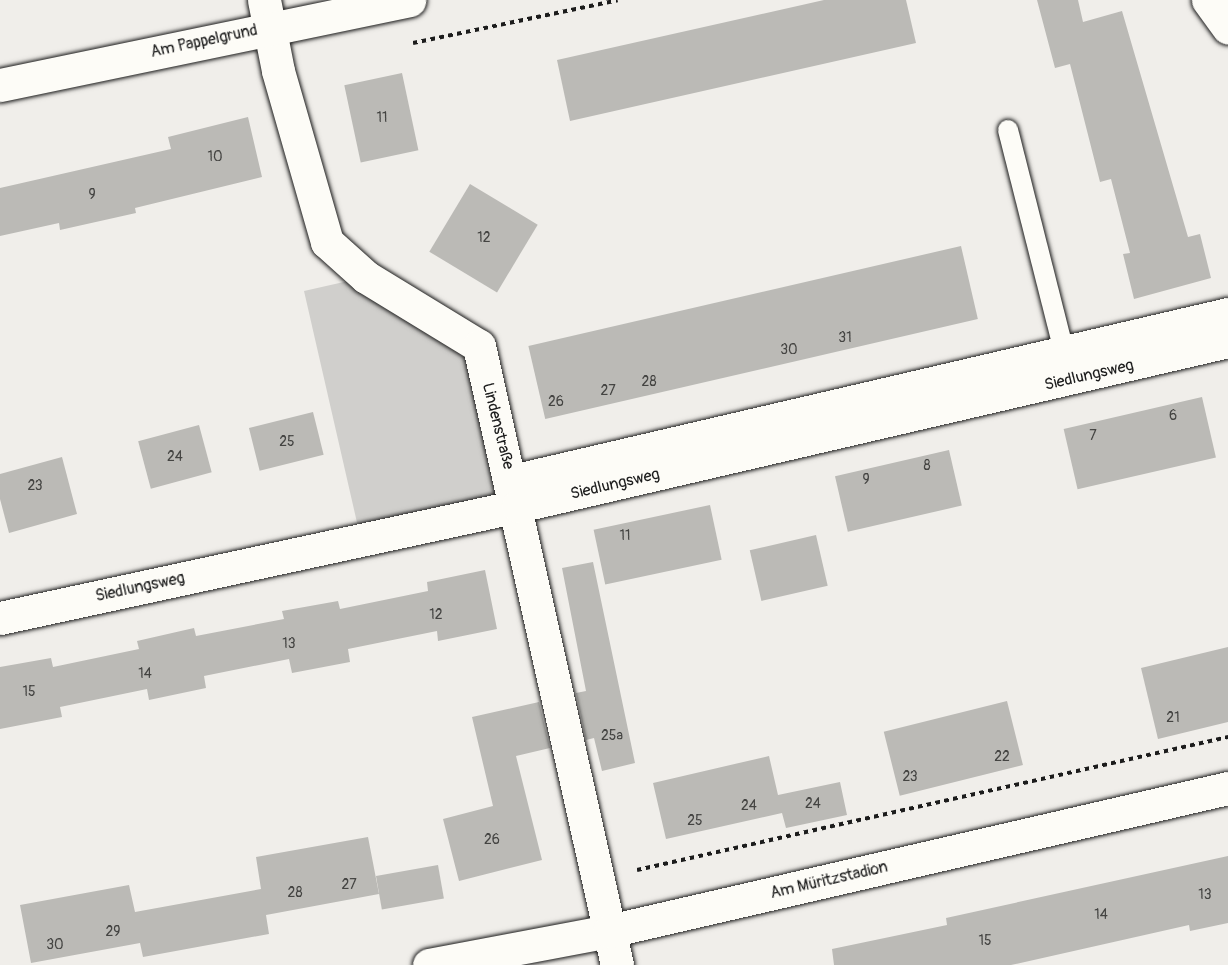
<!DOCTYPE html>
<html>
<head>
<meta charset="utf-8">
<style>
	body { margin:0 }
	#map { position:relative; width:1228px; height:965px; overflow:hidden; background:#f0eeea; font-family:Pangolin,sans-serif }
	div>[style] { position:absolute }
	.green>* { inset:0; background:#d0cfcc }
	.building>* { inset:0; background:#bbbab6; transform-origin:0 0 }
	.path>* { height:4px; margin-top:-2px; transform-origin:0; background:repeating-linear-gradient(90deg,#1c1c1c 0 4.5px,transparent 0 9px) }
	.roads { filter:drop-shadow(0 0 2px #1c1c1c) drop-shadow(0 0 2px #1c1c1c) }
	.service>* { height:20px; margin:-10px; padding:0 10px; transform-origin:10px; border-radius:10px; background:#fdfcf7 }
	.minor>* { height:33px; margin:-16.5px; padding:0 16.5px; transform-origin:16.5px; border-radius:16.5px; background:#fdfcf7 }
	span { translate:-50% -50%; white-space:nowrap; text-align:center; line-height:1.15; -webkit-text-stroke:5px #fdfcf7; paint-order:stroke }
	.number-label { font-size:14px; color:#444442 }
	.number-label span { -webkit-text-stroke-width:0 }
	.street-label { font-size:16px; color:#1c1c1c }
</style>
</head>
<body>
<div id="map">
	<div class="green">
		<div style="clip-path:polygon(366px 277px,479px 346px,518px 506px,361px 540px,304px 291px)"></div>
	</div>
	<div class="building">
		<div style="clip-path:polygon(824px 0,906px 0,916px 43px,570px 121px,557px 60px)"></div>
		<div style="clip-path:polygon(1037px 0,1078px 0,1083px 22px,1122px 11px,1188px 237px,1200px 234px,1211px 278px,1134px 299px,1123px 254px,1130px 253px,1111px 179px,1100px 182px,1070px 64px,1055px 68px)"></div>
		<div style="left:402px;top:73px;width:79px;height:59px;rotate:78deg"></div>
		<div style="clip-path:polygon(248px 117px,262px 177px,135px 208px,136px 213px,60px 230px,59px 223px,0 236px,0 188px,171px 149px,168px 137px)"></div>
		<div style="left:470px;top:184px;width:79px;height:79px;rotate:31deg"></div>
		<div style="left:961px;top:246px;width:75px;height:444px;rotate:77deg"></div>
		<div style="left:1202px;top:397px;width:62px;height:142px;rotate:77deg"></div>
		<div style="left:313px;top:412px;width:44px;height:66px;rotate:76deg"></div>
		<div style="left:199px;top:425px;width:49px;height:63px;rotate:75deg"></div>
		<div style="left:949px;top:450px;width:57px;height:117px;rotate:77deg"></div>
		<div style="clip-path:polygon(62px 457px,77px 514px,9px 533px,0 499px,0 474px)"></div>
		<div style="left:710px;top:505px;width:56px;height:119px;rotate:78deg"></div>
		<div style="left:816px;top:535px;width:52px;height:68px;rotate:77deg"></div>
		<div style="clip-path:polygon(593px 562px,635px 763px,602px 771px,594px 738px,586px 740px,576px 693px,586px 691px,562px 568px)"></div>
		<div style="clip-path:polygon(485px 570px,497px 629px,438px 641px,437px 631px,348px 649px,350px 662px,292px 673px,289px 659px,204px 676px,206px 688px,149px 700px,147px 689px,60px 707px,62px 717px,0 729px,0 667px,51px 658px,53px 667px,139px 649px,137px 641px,194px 628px,196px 636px,284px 619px,282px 611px,338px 601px,340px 609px,428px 591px,427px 582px)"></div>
		<div style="clip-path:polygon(1228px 647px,1228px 722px,1158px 739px,1141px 668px)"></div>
		<div style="left:1007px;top:701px;width:66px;height:127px;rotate:76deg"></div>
		<div style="clip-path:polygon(539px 702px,550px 748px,516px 756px,542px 860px,459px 881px,443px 819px,493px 806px,472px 717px)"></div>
		<div style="clip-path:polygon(769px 756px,778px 795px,840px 782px,847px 815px,786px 828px,782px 813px,666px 839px,653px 783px)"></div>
		<div style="clip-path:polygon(368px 837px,379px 894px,266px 915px,269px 934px,143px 957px,140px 943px,31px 963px,20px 905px,129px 885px,135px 912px,261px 889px,256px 857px)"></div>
		<div style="clip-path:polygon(1228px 856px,1228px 923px,1190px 931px,1189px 925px,1011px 965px,834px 965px,832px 949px,947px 925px,946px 918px)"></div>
		<div style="left:438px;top:865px;width:34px;height:63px;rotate:80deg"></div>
	</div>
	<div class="path">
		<div style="left:413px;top:43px;width:209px;rotate:-11.8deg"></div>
		<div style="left:637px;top:870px;width:606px;rotate:-12.68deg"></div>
	</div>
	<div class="roads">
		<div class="service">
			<div style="left:1008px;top:130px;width:240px;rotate:75.8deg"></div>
		</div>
		<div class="minor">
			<div style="left:264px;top:0;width:72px;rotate:78.8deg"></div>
			<div style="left:278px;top:71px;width:178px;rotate:74deg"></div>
			<div style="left:327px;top:242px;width:52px;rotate:41.9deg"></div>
			<div style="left:366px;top:277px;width:132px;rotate:31.4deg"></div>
			<div style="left:479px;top:346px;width:634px;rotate:77.43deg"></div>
			<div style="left:1208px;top:0;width:34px;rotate:54deg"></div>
			<div style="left:0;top:85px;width:418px;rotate:-11.7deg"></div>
			<div style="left:512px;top:481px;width:735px;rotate:-13.13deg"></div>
			<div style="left:0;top:618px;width:530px;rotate:-12.2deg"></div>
			<div style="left:518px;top:506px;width:729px;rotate:-13.08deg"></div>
			<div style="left:429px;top:965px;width:183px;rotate:-10.7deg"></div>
			<div style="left:609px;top:931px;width:635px;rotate:-13.01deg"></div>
		</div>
	</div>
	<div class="number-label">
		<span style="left:382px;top:118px">11</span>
		<span style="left:215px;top:157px">10</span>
		<span style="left:92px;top:195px">9</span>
		<span style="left:484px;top:238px">12</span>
		<span style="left:845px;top:338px">31</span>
		<span style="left:789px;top:350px">30</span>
		<span style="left:649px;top:382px">28</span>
		<span style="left:608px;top:391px">27</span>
		<span style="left:556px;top:402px">26</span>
		<span style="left:1173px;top:416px">6</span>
		<span style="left:1093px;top:436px">7</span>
		<span style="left:287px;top:442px">25</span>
		<span style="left:175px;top:457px">24</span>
		<span style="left:927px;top:466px">8</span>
		<span style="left:866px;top:480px">9</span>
		<span style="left:35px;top:486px">23</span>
		<span style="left:625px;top:536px">11</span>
		<span style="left:436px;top:615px">12</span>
		<span style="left:289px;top:644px">13</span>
		<span style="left:145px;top:674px">14</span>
		<span style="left:29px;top:692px">15</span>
		<span style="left:1173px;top:718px">21</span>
		<span style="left:612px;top:736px">25a</span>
		<span style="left:1002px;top:757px">22</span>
		<span style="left:910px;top:777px">23</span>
		<span style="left:813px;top:804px">24</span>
		<span style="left:749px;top:806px">24</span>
		<span style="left:695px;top:821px">25</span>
		<span style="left:492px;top:840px">26</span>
		<span style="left:349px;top:885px">27</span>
		<span style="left:295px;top:893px">28</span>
		<span style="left:1205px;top:895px">13</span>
		<span style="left:1101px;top:915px">14</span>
		<span style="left:113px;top:932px">29</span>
		<span style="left:985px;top:941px">15</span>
		<span style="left:55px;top:945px">30</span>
	</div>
	<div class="street-label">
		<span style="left:204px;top:41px;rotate:-12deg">Am Pappelgrund</span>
		<span style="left:1089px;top:375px;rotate:-13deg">Siedlungsweg</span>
		<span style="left:498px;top:426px;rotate:76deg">Lindenstraße</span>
		<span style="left:615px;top:484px;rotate:-13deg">Siedlungsweg</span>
		<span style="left:140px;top:587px;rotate:-12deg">Siedlungsweg</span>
		<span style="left:829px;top:880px;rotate:-13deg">Am Müritzstadion</span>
	</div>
</div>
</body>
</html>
